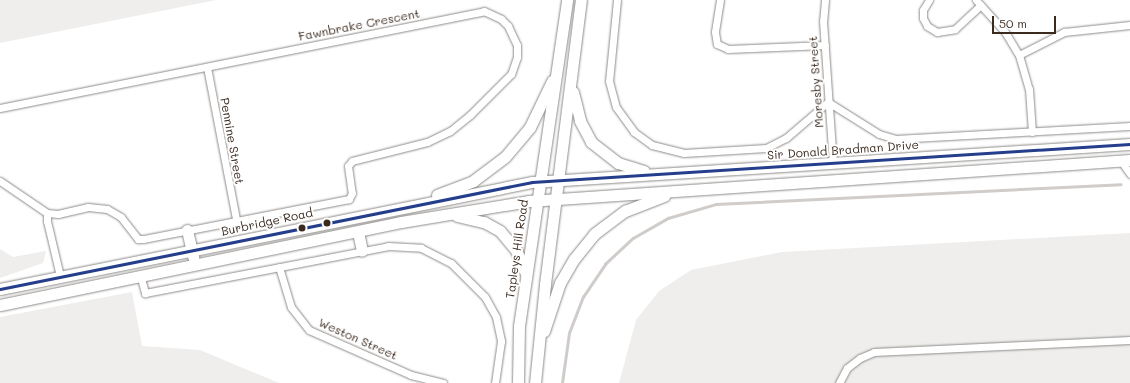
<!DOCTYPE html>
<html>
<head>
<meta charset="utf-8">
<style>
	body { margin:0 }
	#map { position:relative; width:1130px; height:383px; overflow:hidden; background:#fff; font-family:Mali,sans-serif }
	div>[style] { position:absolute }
	.built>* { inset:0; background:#efeeed }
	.stream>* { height:2.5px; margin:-1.25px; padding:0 1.25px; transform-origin:1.25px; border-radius:1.25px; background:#d0ccca }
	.roads { filter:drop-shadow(0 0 1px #8e8b88) drop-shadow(0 0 1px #8e8b88) }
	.street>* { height:7px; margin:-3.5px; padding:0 3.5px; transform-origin:3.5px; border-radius:3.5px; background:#fff }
	.primary>* { height:11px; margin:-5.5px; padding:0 5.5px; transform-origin:5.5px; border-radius:5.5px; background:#fff }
	.bus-1>* { height:3px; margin:-1.5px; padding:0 1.5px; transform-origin:1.5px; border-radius:1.5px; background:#243e8c }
	.dots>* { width:11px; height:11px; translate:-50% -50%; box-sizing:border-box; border:2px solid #fff; border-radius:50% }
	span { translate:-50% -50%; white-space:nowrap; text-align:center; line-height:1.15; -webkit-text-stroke:4px #fff; paint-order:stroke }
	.street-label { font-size:12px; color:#3b2a1e }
	.scale { position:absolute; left:992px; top:16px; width:64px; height:18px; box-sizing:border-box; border:2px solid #3b2a1e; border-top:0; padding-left:5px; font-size:12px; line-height:14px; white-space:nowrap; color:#3b2a1e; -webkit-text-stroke:3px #fff; paint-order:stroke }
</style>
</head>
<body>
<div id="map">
	<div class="built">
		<div style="clip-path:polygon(0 0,216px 0,0 43px)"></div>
		<div style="clip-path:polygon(1130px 233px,1130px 383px,619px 383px,636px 320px,659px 291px,691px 270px,782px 252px)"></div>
		<div style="clip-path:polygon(0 249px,13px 257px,46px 251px,43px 263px,0 278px)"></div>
		<div style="clip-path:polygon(132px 292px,142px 346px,200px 350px,279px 383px,0 383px,0 317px)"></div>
	</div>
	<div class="stream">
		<div style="left:562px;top:383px;width:50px;rotate:-82deg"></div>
		<div style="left:569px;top:333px;width:39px;rotate:-69deg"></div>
		<div style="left:583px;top:297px;width:40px;rotate:-56deg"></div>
		<div style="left:605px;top:264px;width:38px;rotate:-43deg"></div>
		<div style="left:633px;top:238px;width:40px;rotate:-29.7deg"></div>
		<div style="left:668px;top:218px;width:50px;rotate:-16.3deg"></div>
		<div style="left:716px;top:204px;width:405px;rotate:-2.8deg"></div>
	</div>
	<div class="roads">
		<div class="street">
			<div style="left:617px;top:0;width:81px;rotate:95.6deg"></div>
			<div style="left:609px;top:81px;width:27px;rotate:75deg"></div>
			<div style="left:616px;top:107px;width:31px;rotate:54deg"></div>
			<div style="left:634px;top:132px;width:22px;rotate:36deg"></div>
			<div style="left:652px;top:145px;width:33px;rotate:14deg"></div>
			<div style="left:684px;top:153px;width:82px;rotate:-3.5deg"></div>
			<div style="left:766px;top:148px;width:22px;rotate:-27deg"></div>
			<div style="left:786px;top:138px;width:55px;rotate:-40.6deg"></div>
			<div style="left:720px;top:0;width:32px;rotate:99deg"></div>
			<div style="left:715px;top:32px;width:12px;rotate:81deg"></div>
			<div style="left:717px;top:44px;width:12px;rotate:24deg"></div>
			<div style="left:728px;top:49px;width:97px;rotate:-2.4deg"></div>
			<div style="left:825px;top:0;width:21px;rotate:95deg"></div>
			<div style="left:823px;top:21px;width:143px;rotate:86deg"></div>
			<div style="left:929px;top:0;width:12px;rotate:121deg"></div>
			<div style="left:923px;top:10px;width:8px;rotate:90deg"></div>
			<div style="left:923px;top:18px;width:9px;rotate:63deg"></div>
			<div style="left:927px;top:26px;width:12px;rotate:31deg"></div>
			<div style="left:937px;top:32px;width:18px;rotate:-9deg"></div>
			<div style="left:955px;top:29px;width:35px;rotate:-43deg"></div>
			<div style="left:976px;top:0;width:43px;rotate:47.8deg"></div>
			<div style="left:1005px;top:32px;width:27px;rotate:59deg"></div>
			<div style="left:1019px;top:55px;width:35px;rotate:74deg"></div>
			<div style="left:1029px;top:89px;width:43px;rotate:86deg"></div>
			<div style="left:1019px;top:55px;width:51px;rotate:-27.1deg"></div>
			<div style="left:1064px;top:32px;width:66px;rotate:-6.1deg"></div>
			<div style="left:207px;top:67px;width:155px;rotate:79.2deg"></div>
			<div style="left:828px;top:102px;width:60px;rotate:32.1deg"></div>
			<div style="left:879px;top:134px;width:17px;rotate:17deg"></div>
			<div style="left:895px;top:139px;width:235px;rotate:-3.2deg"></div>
			<div style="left:0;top:108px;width:494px;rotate:-11.3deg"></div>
			<div style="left:484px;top:11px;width:19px;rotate:25deg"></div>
			<div style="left:501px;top:19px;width:10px;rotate:45deg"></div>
			<div style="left:508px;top:26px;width:21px;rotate:65deg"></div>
			<div style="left:517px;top:45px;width:12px;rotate:90deg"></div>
			<div style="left:517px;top:57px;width:18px;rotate:109deg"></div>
			<div style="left:511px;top:74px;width:58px;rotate:135deg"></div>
			<div style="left:470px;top:115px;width:26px;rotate:141deg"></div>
			<div style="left:450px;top:131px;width:25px;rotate:154deg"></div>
			<div style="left:427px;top:142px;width:77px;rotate:165.8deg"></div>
			<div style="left:352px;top:161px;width:6px;rotate:129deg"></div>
			<div style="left:348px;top:166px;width:27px;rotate:82deg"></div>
			<div style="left:352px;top:193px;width:7px;rotate:117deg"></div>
			<div style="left:349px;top:199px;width:210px;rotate:169deg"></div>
			<div style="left:143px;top:239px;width:5px;rotate:180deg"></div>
			<div style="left:138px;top:239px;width:28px;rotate:-128deg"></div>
			<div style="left:121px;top:217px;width:16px;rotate:-150deg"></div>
			<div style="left:107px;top:209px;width:19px;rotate:-174deg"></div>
			<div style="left:88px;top:207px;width:31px;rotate:167deg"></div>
			<div style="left:58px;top:214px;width:11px;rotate:-175deg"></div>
			<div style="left:47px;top:213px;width:57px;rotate:-145.8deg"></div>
			<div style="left:1121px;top:161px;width:16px;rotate:55deg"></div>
			<div style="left:47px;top:213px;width:8px;rotate:90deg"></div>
			<div style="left:47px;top:221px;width:57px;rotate:76.7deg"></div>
			<div style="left:279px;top:267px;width:42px;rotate:73.3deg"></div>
			<div style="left:291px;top:307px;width:29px;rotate:52deg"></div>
			<div style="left:309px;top:330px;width:111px;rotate:23.8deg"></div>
			<div style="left:411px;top:375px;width:33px;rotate:14deg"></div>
			<div style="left:141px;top:278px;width:16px;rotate:75deg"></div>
			<div style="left:145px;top:293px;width:248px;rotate:-10.9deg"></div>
			<div style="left:388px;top:246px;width:33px;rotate:3deg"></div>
			<div style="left:421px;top:248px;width:34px;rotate:27deg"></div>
			<div style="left:451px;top:263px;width:48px;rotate:45deg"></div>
			<div style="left:485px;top:297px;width:23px;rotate:61deg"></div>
			<div style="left:496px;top:317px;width:25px;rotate:78deg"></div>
			<div style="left:501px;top:341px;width:42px;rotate:98.1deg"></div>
			<div style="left:839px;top:383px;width:17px;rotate:-62deg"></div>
			<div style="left:847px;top:368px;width:16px;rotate:-38deg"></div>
			<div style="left:860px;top:358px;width:15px;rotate:-23deg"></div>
			<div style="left:874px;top:352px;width:256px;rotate:-2.7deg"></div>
		</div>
		<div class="primary">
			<div style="left:573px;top:92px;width:30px;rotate:76deg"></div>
			<div style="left:580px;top:121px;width:24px;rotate:62deg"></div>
			<div style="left:591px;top:142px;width:34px;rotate:38deg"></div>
			<div style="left:618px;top:163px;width:27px;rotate:17deg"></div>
			<div style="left:437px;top:195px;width:39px;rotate:-21deg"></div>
			<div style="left:473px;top:181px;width:40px;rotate:-37deg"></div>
			<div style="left:505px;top:157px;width:39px;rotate:-50deg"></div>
			<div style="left:530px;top:127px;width:51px;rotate:-64.4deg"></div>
			<div style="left:457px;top:216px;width:28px;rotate:13deg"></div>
			<div style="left:484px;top:222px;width:18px;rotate:29deg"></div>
			<div style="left:500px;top:231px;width:25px;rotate:50deg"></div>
			<div style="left:516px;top:250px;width:26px;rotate:67deg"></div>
			<div style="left:187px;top:230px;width:28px;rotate:77deg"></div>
			<div style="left:358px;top:232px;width:19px;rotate:78deg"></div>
			<div style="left:0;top:289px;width:543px;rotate:-11.37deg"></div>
			<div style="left:532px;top:182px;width:599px;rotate:-3.64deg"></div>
			<div style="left:0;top:305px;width:409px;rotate:-11.7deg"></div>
			<div style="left:401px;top:222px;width:130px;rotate:-9.3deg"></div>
			<div style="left:529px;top:201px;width:602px;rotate:-3.9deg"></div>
			<div style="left:544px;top:331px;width:51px;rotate:-71.6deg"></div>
			<div style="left:560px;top:283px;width:28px;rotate:-60deg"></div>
			<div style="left:574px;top:259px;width:32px;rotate:-51deg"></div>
			<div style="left:594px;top:234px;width:39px;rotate:-37deg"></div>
			<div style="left:625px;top:211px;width:42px;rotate:-21deg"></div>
			<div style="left:518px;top:383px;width:57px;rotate:-89deg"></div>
			<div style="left:519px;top:326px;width:330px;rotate:-81.6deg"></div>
			<div style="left:535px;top:383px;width:100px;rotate:-84.2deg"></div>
			<div style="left:545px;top:284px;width:286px;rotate:-82.8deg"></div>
		</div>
	</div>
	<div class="bus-1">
		<div style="left:0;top:289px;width:543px;rotate:-11.37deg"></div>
		<div style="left:532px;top:182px;width:599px;rotate:-3.64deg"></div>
	</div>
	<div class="dots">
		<div style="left:327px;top:223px;background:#3b2a1e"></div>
		<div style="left:302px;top:228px;background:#3b2a1e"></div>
	</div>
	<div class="street-label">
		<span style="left:359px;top:25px;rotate:-11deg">Fawnbrake Crescent</span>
		<span style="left:816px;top:82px;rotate:-94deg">Moresby Street</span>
		<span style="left:232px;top:141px;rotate:80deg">Pennine Street</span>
		<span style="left:843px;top:150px;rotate:-4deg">Sir Donald Bradman Drive</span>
		<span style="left:267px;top:222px;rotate:-12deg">Burbridge Road</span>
		<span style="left:517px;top:249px;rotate:-82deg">Tapleys Hill Road</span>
		<span style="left:358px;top:339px;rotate:24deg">Weston Street</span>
	</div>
	<div class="scale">50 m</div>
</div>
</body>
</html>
